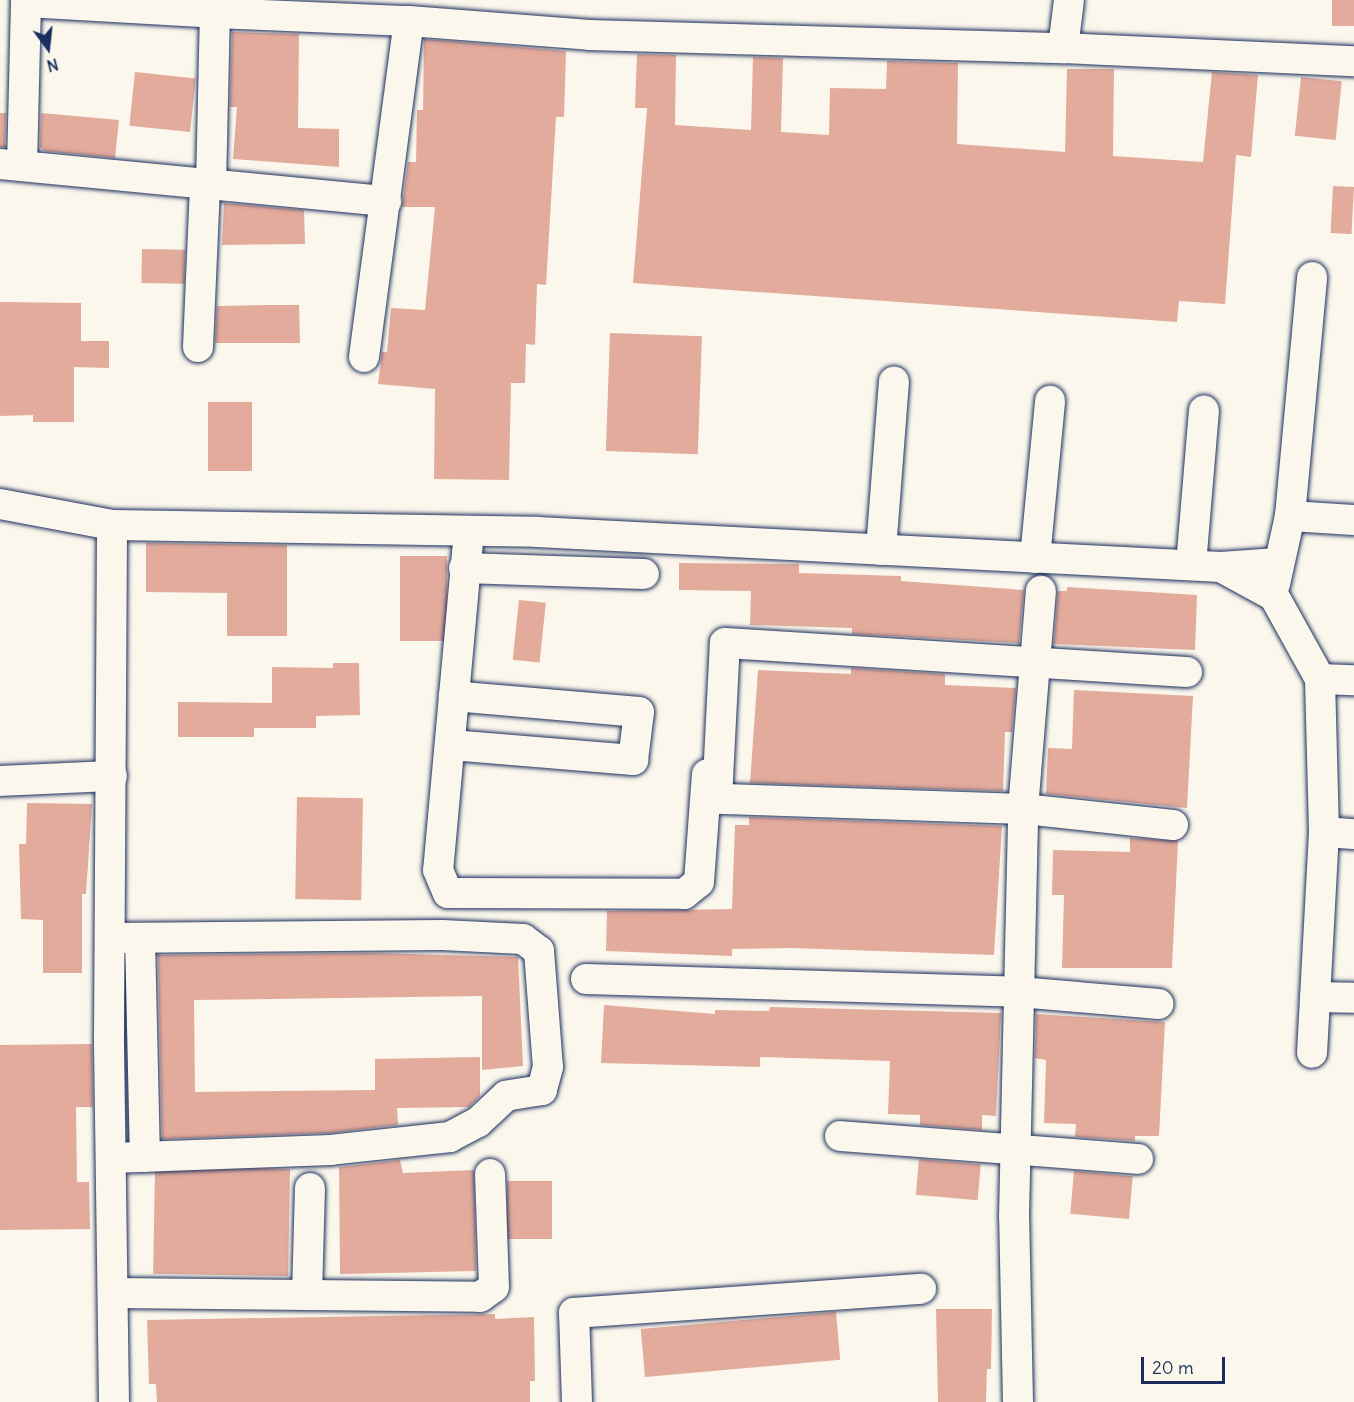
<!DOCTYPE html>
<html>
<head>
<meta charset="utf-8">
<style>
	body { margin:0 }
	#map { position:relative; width:1354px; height:1402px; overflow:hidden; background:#fbf7ec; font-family:Delius,sans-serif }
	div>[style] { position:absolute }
	.building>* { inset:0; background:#e3ab9c; transform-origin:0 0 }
	.roads { filter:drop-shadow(0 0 2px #1b2f5e) drop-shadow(0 0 2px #1b2f5e) }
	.minor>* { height:30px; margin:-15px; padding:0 15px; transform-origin:15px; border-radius:15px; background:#fbf7ec }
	span { translate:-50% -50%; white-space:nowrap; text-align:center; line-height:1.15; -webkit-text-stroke:4.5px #fbf7ec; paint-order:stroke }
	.north { position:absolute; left:18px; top:18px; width:60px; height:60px; -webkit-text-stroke:4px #fbf7ec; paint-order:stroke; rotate:165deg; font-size:16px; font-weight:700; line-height:24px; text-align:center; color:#1b2f5e }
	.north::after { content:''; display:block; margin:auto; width:21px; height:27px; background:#1b2f5e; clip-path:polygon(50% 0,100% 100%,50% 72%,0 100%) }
	.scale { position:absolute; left:1141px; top:1357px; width:84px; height:27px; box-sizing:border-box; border:3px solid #1b2f5e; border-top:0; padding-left:8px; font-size:18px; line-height:21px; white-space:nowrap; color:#1b2f5e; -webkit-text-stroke:4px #fbf7ec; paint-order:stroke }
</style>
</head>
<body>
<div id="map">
	<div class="building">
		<div style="left:1332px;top:0;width:22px;height:26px"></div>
		<div style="clip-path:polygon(232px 32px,299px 34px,298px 128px,339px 129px,339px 167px,233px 159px,237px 107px,230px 107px)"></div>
		<div style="clip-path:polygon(424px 39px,566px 51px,564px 117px,556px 117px,546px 285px,537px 284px,535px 345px,526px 344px,525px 383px,511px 383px,509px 480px,434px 479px,435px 389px,378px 384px,382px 352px,387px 352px,391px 308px,425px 310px,435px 207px,402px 207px,408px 162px,416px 162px,417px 110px,423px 110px)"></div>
		<div style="clip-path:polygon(637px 54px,676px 55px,675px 125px,751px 130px,753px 57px,783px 58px,781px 132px,829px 135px,830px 88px,886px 89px,887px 61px,958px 63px,957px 144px,1065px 152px,1067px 69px,1114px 69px,1113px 156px,1203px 162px,1212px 72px,1258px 75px,1251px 157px,1236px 155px,1225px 304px,1179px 301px,1177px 322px,633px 283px,647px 108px,635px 108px)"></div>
		<div style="left:135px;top:72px;width:61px;height:54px;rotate:6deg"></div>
		<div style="left:1301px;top:77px;width:41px;height:59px;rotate:6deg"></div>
		<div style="clip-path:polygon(0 113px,6px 113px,5px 147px,0 147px)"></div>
		<div style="clip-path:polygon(41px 113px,119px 120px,115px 158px,44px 151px,40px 147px)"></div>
		<div style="left:1333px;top:186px;width:21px;height:47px;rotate:3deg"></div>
		<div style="clip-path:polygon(224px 203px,304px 210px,305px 244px,222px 245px)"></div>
		<div style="left:142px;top:249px;width:43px;height:34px;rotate:1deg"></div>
		<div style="clip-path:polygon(0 302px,81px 303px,81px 341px,109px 341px,109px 368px,74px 367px,74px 422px,33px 422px,33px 415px,0 416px)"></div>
		<div style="clip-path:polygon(266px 305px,299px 305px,300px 343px,215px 343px,217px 306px)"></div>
		<div style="left:610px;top:333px;width:92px;height:118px;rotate:2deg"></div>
		<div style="left:208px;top:402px;width:44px;height:69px"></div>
		<div style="clip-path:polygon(146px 543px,287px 545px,287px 636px,227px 636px,227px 593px,146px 592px)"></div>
		<div style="left:400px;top:556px;width:47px;height:85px"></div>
		<div style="clip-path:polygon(679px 563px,799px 564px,799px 573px,901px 576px,901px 581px,1024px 590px,1019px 643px,852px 634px,852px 628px,750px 625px,751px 591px,679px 590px)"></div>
		<div style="clip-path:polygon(1067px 587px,1197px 595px,1195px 650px,1054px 644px,1058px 591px,1067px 591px)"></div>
		<div style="left:519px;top:600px;width:27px;height:60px;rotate:6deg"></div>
		<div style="clip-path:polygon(333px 663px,359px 663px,360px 715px,316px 716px,316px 728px,254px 728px,254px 737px,178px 737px,178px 702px,272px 703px,272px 667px,333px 668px)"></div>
		<div style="clip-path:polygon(851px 668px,945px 674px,945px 685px,1016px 688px,1012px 732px,1005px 732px,1003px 791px,750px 783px,758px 670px,851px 674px)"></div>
		<div style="clip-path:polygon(1074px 690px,1193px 696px,1187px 808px,1046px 794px,1048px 748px,1072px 749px)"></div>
		<div style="left:297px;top:797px;width:66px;height:102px;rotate:1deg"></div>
		<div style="clip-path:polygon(27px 803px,92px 804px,86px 894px,82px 894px,82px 973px,43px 973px,43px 920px,21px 919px,19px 844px,26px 844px)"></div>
		<div style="clip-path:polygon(749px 817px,1002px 826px,994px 955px,791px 948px,732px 949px,732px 956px,606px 951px,607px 911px,732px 909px,735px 825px,749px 825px)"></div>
		<div style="clip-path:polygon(1130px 838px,1178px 841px,1172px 968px,1062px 968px,1064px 895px,1052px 895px,1053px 850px,1130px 852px)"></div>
		<div style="clip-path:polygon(374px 953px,518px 957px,523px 1066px,482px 1070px,482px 996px,194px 1000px,195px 1092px,375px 1090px,375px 1059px,480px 1057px,480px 1096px,469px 1107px,397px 1108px,398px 1125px,330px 1133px,162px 1139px,158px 955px)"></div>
		<div style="clip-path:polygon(604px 1005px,715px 1014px,715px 1010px,769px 1011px,770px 1007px,1001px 1013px,996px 1116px,982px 1115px,982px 1130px,920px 1125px,920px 1115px,888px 1114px,890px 1061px,760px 1057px,760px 1067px,601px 1063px)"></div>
		<div style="clip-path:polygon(1036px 1014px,1165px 1022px,1159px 1136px,1135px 1136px,1135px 1141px,1075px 1137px,1076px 1124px,1044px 1123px,1046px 1060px,1035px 1058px)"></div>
		<div style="clip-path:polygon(92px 1044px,93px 1107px,76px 1107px,77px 1182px,89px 1182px,90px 1229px,0 1230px,0 1045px)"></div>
		<div style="left:919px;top:1159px;width:62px;height:36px;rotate:5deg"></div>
		<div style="clip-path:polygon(400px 1160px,403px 1173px,474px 1170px,476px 1271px,340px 1274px,339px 1167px)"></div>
		<div style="left:290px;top:1169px;width:107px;height:135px;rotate:91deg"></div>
		<div style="left:1074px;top:1171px;width:59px;height:43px;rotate:5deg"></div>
		<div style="left:507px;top:1181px;width:45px;height:58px"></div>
		<div style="clip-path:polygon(936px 1309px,992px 1309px,991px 1369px,987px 1369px,986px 1402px,938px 1402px)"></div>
		<div style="left:836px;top:1312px;width:48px;height:196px;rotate:85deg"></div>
		<div style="clip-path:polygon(495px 1314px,495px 1319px,534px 1317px,535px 1381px,530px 1381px,530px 1402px,157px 1402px,156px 1384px,149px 1384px,147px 1320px)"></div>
	</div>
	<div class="roads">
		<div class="minor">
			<div style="left:26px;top:2px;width:189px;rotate:3.3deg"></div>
			<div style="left:215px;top:13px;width:13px;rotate:-90deg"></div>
			<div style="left:1063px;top:48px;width:48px;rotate:-82.9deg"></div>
			<div style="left:0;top:164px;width:388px;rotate:5.5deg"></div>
			<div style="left:22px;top:166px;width:166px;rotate:-88.6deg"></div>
			<div style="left:211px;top:186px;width:173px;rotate:-88.7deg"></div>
			<div style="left:215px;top:13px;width:194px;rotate:2.4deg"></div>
			<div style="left:409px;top:21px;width:181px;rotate:4.4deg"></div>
			<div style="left:589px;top:35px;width:474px;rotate:1.6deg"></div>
			<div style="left:1063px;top:48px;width:291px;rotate:2.6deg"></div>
			<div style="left:198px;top:347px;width:162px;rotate:-87.5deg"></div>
			<div style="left:364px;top:357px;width:339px;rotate:-82.4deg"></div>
			<div style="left:0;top:504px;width:114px;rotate:10.6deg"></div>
			<div style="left:1290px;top:516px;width:64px;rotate:3.6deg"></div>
			<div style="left:469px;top:531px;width:340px;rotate:95.2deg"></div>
			<div style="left:438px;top:870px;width:25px;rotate:67deg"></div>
			<div style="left:448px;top:893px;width:236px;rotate:0.2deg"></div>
			<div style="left:684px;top:894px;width:19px;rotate:-39deg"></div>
			<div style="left:699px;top:882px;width:108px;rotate:-85.8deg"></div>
			<div style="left:881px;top:550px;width:169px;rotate:-85.6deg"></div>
			<div style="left:1035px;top:558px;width:158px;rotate:-84.5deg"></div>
			<div style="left:1191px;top:565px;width:155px;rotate:-85.2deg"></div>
			<div style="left:1221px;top:567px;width:60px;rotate:28.7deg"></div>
			<div style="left:1274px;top:596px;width:95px;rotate:61deg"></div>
			<div style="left:1320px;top:679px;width:153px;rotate:88.5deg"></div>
			<div style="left:1324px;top:832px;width:221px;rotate:93.1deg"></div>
			<div style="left:464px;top:568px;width:180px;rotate:1.9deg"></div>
			<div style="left:1275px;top:584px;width:70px;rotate:-77.6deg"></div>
			<div style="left:1290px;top:516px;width:240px;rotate:-84.7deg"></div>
			<div style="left:1320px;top:679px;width:34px;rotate:2deg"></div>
			<div style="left:451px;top:745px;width:183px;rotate:4.7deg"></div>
			<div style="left:633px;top:760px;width:48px;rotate:-82.9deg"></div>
			<div style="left:639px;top:712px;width:186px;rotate:-175.1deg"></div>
			<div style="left:0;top:781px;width:112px;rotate:-2.6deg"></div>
			<div style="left:1173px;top:825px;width:151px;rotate:-173.9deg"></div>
			<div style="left:1023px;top:809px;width:306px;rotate:-178.1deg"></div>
			<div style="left:717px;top:799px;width:156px;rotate:-87.1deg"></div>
			<div style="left:725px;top:643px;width:463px;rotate:3.6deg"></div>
			<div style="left:1324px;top:832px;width:30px;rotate:4deg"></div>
			<div style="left:112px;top:938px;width:330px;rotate:-0.5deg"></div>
			<div style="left:442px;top:935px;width:81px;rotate:2.8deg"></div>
			<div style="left:523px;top:939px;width:20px;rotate:37deg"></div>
			<div style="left:539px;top:951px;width:116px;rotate:85.6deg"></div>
			<div style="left:548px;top:1067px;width:24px;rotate:105deg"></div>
			<div style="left:542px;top:1090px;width:36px;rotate:171deg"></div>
			<div style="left:506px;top:1096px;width:38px;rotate:137deg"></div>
			<div style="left:478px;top:1122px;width:32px;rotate:152deg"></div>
			<div style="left:450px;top:1137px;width:120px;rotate:173.8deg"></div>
			<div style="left:331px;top:1150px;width:219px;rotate:177.9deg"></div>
			<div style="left:140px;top:938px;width:219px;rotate:88.7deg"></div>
			<div style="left:586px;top:979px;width:433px;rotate:1.7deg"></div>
			<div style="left:1019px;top:992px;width:140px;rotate:4.9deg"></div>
			<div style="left:1315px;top:997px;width:39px;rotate:1deg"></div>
			<div style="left:840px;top:1136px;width:299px;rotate:4.4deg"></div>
			<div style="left:113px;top:1293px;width:367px;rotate:0.6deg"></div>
			<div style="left:480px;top:1297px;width:17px;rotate:-36deg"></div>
			<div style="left:494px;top:1287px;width:113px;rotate:-92deg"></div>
			<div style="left:307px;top:1295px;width:107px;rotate:-88.4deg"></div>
			<div style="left:114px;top:1402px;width:366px;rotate:-90.8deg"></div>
			<div style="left:109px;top:1036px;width:511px;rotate:-89.66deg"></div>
			<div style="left:112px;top:525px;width:425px;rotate:0.9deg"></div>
			<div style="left:537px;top:532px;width:685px;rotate:2.93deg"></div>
			<div style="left:1221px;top:567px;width:57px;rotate:-4deg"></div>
			<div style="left:577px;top:1402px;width:89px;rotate:-91.9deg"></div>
			<div style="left:574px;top:1313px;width:348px;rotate:-4deg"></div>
			<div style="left:1018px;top:1402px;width:185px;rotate:-91.2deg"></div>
			<div style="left:1014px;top:1217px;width:408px;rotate:-88.7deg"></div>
			<div style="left:1023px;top:809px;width:219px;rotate:-85.3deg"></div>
		</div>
	</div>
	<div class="north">N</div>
	<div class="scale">20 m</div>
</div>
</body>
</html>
